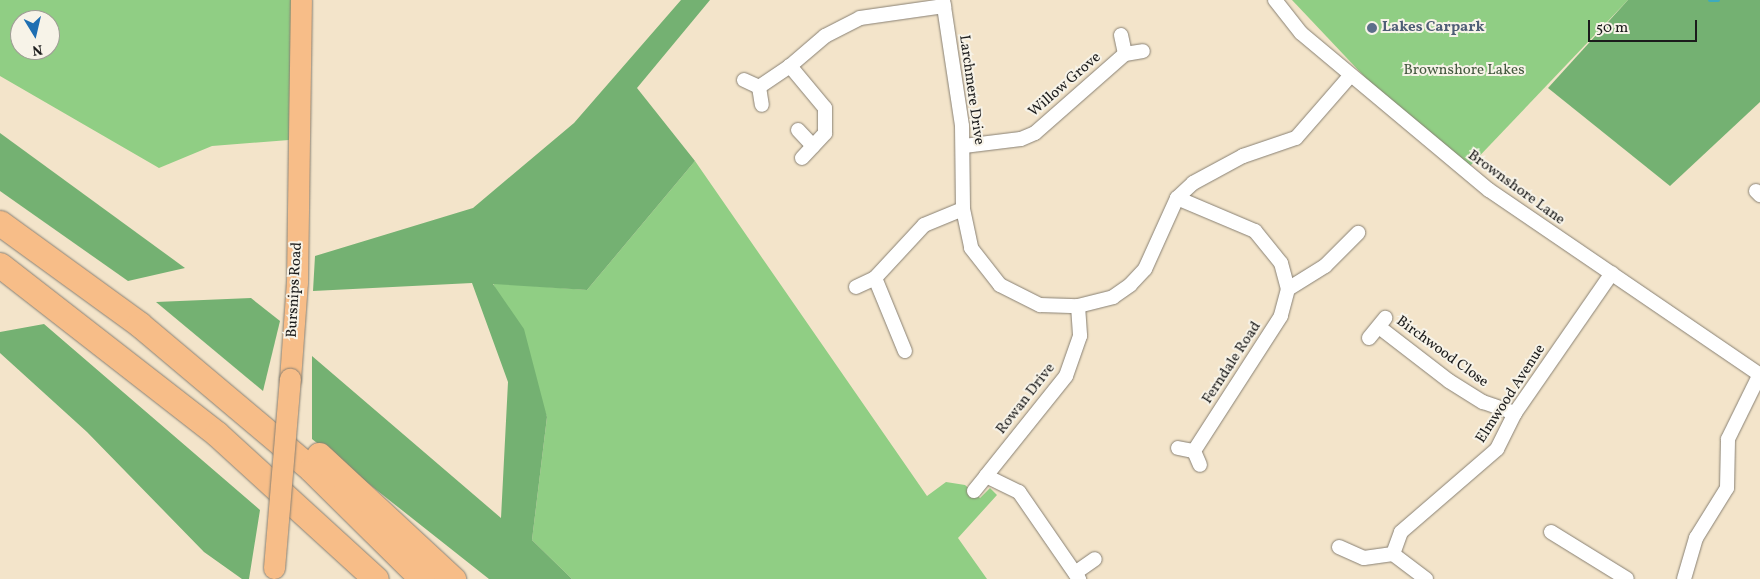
<!DOCTYPE html>
<html>
<head>
<meta charset="utf-8">
<style>
	body { margin:0 }
	#map { position:relative; width:1760px; height:579px; overflow:hidden; background:#f3e4ca; font-family:Vollkorn,serif }
	div>[style] { position:absolute }
	.green>* { inset:0; background:#90ce84 }
	.forest>* { inset:0; background:#74b172 }
	.stream>* { height:4.5px; margin:-2.25px; padding:0 2.25px; transform-origin:2.25px; border-radius:2.25px; background:#3eabbd }
	.roads { filter:drop-shadow(0 0 1px #888073) drop-shadow(0 0 1px #888073) }
	.street>* { height:14px; margin:-7px; padding:0 7px; transform-origin:7px; border-radius:7px; background:#fff }
	.primary>* { height:21px; margin:-10.5px; padding:0 10.5px; transform-origin:10.5px; border-radius:10.5px; background:#f7bd88 }
	.highway>* { height:25px; margin:-12.5px; padding:0 12.5px; transform-origin:12.5px; border-radius:12.5px; background:#f7bd88 }
	.bridges { filter:drop-shadow(0 0 1px #888073) drop-shadow(0 0 1px #888073) }
	.primary-bridge>* { height:21px; margin:-10.5px; padding:0 10.5px; transform-origin:10.5px; border-radius:10.5px; background:#f7bd88 }
	.dots>* { width:14px; height:14px; translate:-50% -50%; box-sizing:border-box; border:2px solid #f7f3e8; border-radius:50% }
	span { translate:-50% -50%; white-space:nowrap; text-align:center; line-height:1.15; -webkit-text-stroke:4px #f7f3e8; paint-order:stroke }
	.service-label { font-size:15px; color:#4e5e75; font-weight:700 }
	.left { translate:0 -50%; text-align:left }
	.park-label { font-size:15px; color:#455a40 }
	.street-label { font-size:15px; color:#1c1c1c }
	.north { position:absolute; left:10px; top:10px; width:50px; height:50px; box-sizing:border-box; background:#f7f3e8; border:1px solid #9f9d96; border-radius:50%; rotate:171deg; font-size:14px; font-weight:700; line-height:20px; text-align:center; color:#1c1c1c }
	.north::after { content:''; display:block; margin:auto; width:18px; height:22px; background:#1f6fb2; clip-path:polygon(50% 0,100% 100%,50% 72%,0 100%) }
	.scale { position:absolute; left:1588px; top:20px; width:109px; height:22px; box-sizing:border-box; border:2px solid #1c1c1c; border-top:0; padding-left:6px; font-size:15px; line-height:18px; white-space:nowrap; color:#1c1c1c; -webkit-text-stroke:4px #f7f3e8; paint-order:stroke }
</style>
</head>
<body>
<div id="map">
	<div class="green">
		<div style="clip-path:polygon(evenodd,0 0,292px 0,289px 140px,212px 146px,159px 168px,0 76px,0 0,20px 20px,50px 20px,50px 50px,20px 50px,20px 20px)"></div>
		<div style="clip-path:polygon(1292px 0,1628px 0,1469px 167px,1395px 109px)"></div>
		<div style="clip-path:polygon(695px 161px,927px 496px,946px 482px,965px 485px,980px 498px,990px 488px,997px 495px,958px 538px,987px 579px,572px 579px,532px 540px,547px 417px,493px 283px,587px 290px)"></div>
	</div>
	<div class="forest">
		<div style="clip-path:polygon(681px 0,710px 0,637px 88px,695px 161px,587px 290px,493px 284px,524px 329px,547px 417px,532px 540px,572px 579px,489px 579px,312px 439px,312px 356px,501px 518px,508px 382px,472px 283px,313px 291px,315px 256px,473px 208px,574px 123px)"></div>
		<div style="clip-path:polygon(1628px 0,1760px 0,1760px 102px,1670px 186px,1548px 88px)"></div>
		<div style="clip-path:polygon(0 133px,185px 268px,128px 281px,0 191px)"></div>
		<div style="clip-path:polygon(251px 298px,280px 321px,263px 391px,156px 302px)"></div>
		<div style="clip-path:polygon(44px 324px,260px 510px,249px 579px,242px 579px,204px 552px,87px 432px,0 353px,0 332px)"></div>
	</div>
	<div class="stream">
		<div style="left:1710px;top:0;width:8px"></div>
	</div>
	<div class="roads">
		<div class="street">
			<div style="left:943px;top:0;width:127px;rotate:81.4deg"></div>
			<div style="left:962px;top:126px;width:83px;rotate:89.3deg"></div>
			<div style="left:963px;top:209px;width:40px;rotate:78deg"></div>
			<div style="left:971px;top:248px;width:47px;rotate:51.9deg"></div>
			<div style="left:1000px;top:285px;width:45px;rotate:26.6deg"></div>
			<div style="left:1040px;top:305px;width:38px;rotate:2deg"></div>
			<div style="left:1078px;top:306px;width:36px;rotate:-14deg"></div>
			<div style="left:1113px;top:297px;width:21px;rotate:-35deg"></div>
			<div style="left:1130px;top:285px;width:22px;rotate:-47deg"></div>
			<div style="left:1145px;top:269px;width:78px;rotate:-65.7deg"></div>
			<div style="left:1177px;top:198px;width:22px;rotate:-43deg"></div>
			<div style="left:1193px;top:183px;width:57px;rotate:-28.4deg"></div>
			<div style="left:1243px;top:156px;width:56px;rotate:-18.8deg"></div>
			<div style="left:1296px;top:138px;width:82px;rotate:-48.9deg"></div>
			<div style="left:1275px;top:0;width:42px;rotate:51.8deg"></div>
			<div style="left:1301px;top:33px;width:245px;rotate:39.9deg"></div>
			<div style="left:1489px;top:190px;width:328px;rotate:34.3deg"></div>
			<div style="left:1121px;top:35px;width:19px;rotate:78deg"></div>
			<div style="left:744px;top:80px;width:17px;rotate:25deg"></div>
			<div style="left:759px;top:87px;width:18px;rotate:81deg"></div>
			<div style="left:759px;top:87px;width:37px;rotate:-34deg"></div>
			<div style="left:798px;top:130px;width:22px;rotate:47deg"></div>
			<div style="left:964px;top:146px;width:57px;rotate:-7deg"></div>
			<div style="left:1021px;top:139px;width:15px;rotate:-23deg"></div>
			<div style="left:1035px;top:133px;width:120px;rotate:-41.3deg"></div>
			<div style="left:1125px;top:54px;width:18px;rotate:-9deg"></div>
			<div style="left:802px;top:158px;width:34px;rotate:-47deg"></div>
			<div style="left:825px;top:133px;width:25px;rotate:-90deg"></div>
			<div style="left:825px;top:108px;width:55px;rotate:-129.8deg"></div>
			<div style="left:790px;top:66px;width:46px;rotate:-40.6deg"></div>
			<div style="left:825px;top:36px;width:39px;rotate:-27deg"></div>
			<div style="left:860px;top:18px;width:85px;rotate:-8.1deg"></div>
			<div style="left:1756px;top:191px;width:6px;rotate:45deg"></div>
			<div style="left:1177px;top:198px;width:85px;rotate:22.9deg"></div>
			<div style="left:1255px;top:231px;width:41px;rotate:50.9deg"></div>
			<div style="left:1281px;top:263px;width:27px;rotate:75deg"></div>
			<div style="left:1288px;top:289px;width:28px;rotate:105deg"></div>
			<div style="left:1281px;top:316px;width:161px;rotate:122.8deg"></div>
			<div style="left:875px;top:278px;width:79px;rotate:67.7deg"></div>
			<div style="left:856px;top:287px;width:21px;rotate:-25deg"></div>
			<div style="left:875px;top:278px;width:72px;rotate:-47.2deg"></div>
			<div style="left:924px;top:225px;width:42px;rotate:-22.3deg"></div>
			<div style="left:1288px;top:289px;width:44px;rotate:-31.9deg"></div>
			<div style="left:1325px;top:266px;width:47px;rotate:-45deg"></div>
			<div style="left:1078px;top:306px;width:30px;rotate:86deg"></div>
			<div style="left:1080px;top:336px;width:42px;rotate:109.3deg"></div>
			<div style="left:1066px;top:376px;width:128px;rotate:128.7deg"></div>
			<div style="left:986px;top:476px;width:37px;rotate:26deg"></div>
			<div style="left:1019px;top:492px;width:106px;rotate:55.4deg"></div>
			<div style="left:1379px;top:327px;width:88px;rotate:37.6deg"></div>
			<div style="left:1449px;top:381px;width:40px;rotate:32deg"></div>
			<div style="left:1483px;top:402px;width:34px;rotate:19deg"></div>
			<div style="left:1369px;top:338px;width:26px;rotate:-51deg"></div>
			<div style="left:1178px;top:448px;width:16px;rotate:11deg"></div>
			<div style="left:1194px;top:451px;width:15px;rotate:67deg"></div>
			<div style="left:974px;top:491px;width:19px;rotate:-51deg"></div>
			<div style="left:1551px;top:532px;width:89px;rotate:31.7deg"></div>
			<div style="left:1339px;top:547px;width:27px;rotate:24deg"></div>
			<div style="left:1364px;top:558px;width:29px;rotate:-8deg"></div>
			<div style="left:1075px;top:573px;width:24px;rotate:-35deg"></div>
			<div style="left:1426px;top:579px;width:41px;rotate:-142.9deg"></div>
			<div style="left:1393px;top:554px;width:23px;rotate:-70deg"></div>
			<div style="left:1401px;top:532px;width:127px;rotate:-40.8deg"></div>
			<div style="left:1497px;top:449px;width:40px;rotate:-63.4deg"></div>
			<div style="left:1515px;top:413px;width:170px;rotate:-55.3deg"></div>
			<div style="left:1684px;top:579px;width:43px;rotate:-73.7deg"></div>
			<div style="left:1696px;top:538px;width:59px;rotate:-58.2deg"></div>
			<div style="left:1727px;top:488px;width:49px;rotate:-88.8deg"></div>
			<div style="left:1728px;top:439px;width:72px;rotate:-63.8deg"></div>
		</div>
		<div class="primary">
			<div style="left:290px;top:379px;width:97px;rotate:-85.9deg"></div>
			<div style="left:297px;top:282px;width:282px;rotate:-89.2deg"></div>
		</div>
		<div class="highway">
			<div style="left:0;top:223px;width:172px;rotate:36deg"></div>
			<div style="left:139px;top:324px;width:225px;rotate:40.1deg"></div>
			<div style="left:311px;top:469px;width:156px;rotate:44.7deg"></div>
			<div style="left:0;top:265px;width:275px;rotate:37.9deg"></div>
			<div style="left:217px;top:434px;width:215px;rotate:42.4deg"></div>
			<div style="left:319px;top:455px;width:183px;rotate:42.8deg"></div>
		</div>
	</div>
	<div class="bridges">
		<div class="primary-bridge">
			<div style="left:274px;top:568px;width:190px;rotate:-85.2deg"></div>
		</div>
	</div>
	<div class="dots">
		<div style="left:1372px;top:28px;background:#5c6f8a"></div>
	</div>
	<div class="service-label">
		<span class="left" style="left:1382px;top:28px">Lakes Carpark</span>
	</div>
	<div class="park-label">
		<span style="left:1464px;top:71px">Brownshore Lakes</span>
	</div>
	<div class="street-label">
		<span style="left:1065px;top:85px;rotate:-41deg">Willow Grove</span>
		<span style="left:971px;top:90px;rotate:82deg">Larchmere Drive</span>
		<span style="left:1516px;top:188px;rotate:36deg">Brownshore Lane</span>
		<span style="left:295px;top:290px;rotate:-87deg">Bursnips Road</span>
		<span style="left:1442px;top:352px;rotate:36deg">Birchwood Close</span>
		<span style="left:1232px;top:363px;rotate:-57deg">Ferndale Road</span>
		<span style="left:1511px;top:394px;rotate:-57deg">Elmwood Avenue</span>
		<span style="left:1026px;top:399px;rotate:-52deg">Rowan Drive</span>
	</div>
	<div class="north">N</div>
	<div class="scale">50 m</div>
</div>
</body>
</html>
